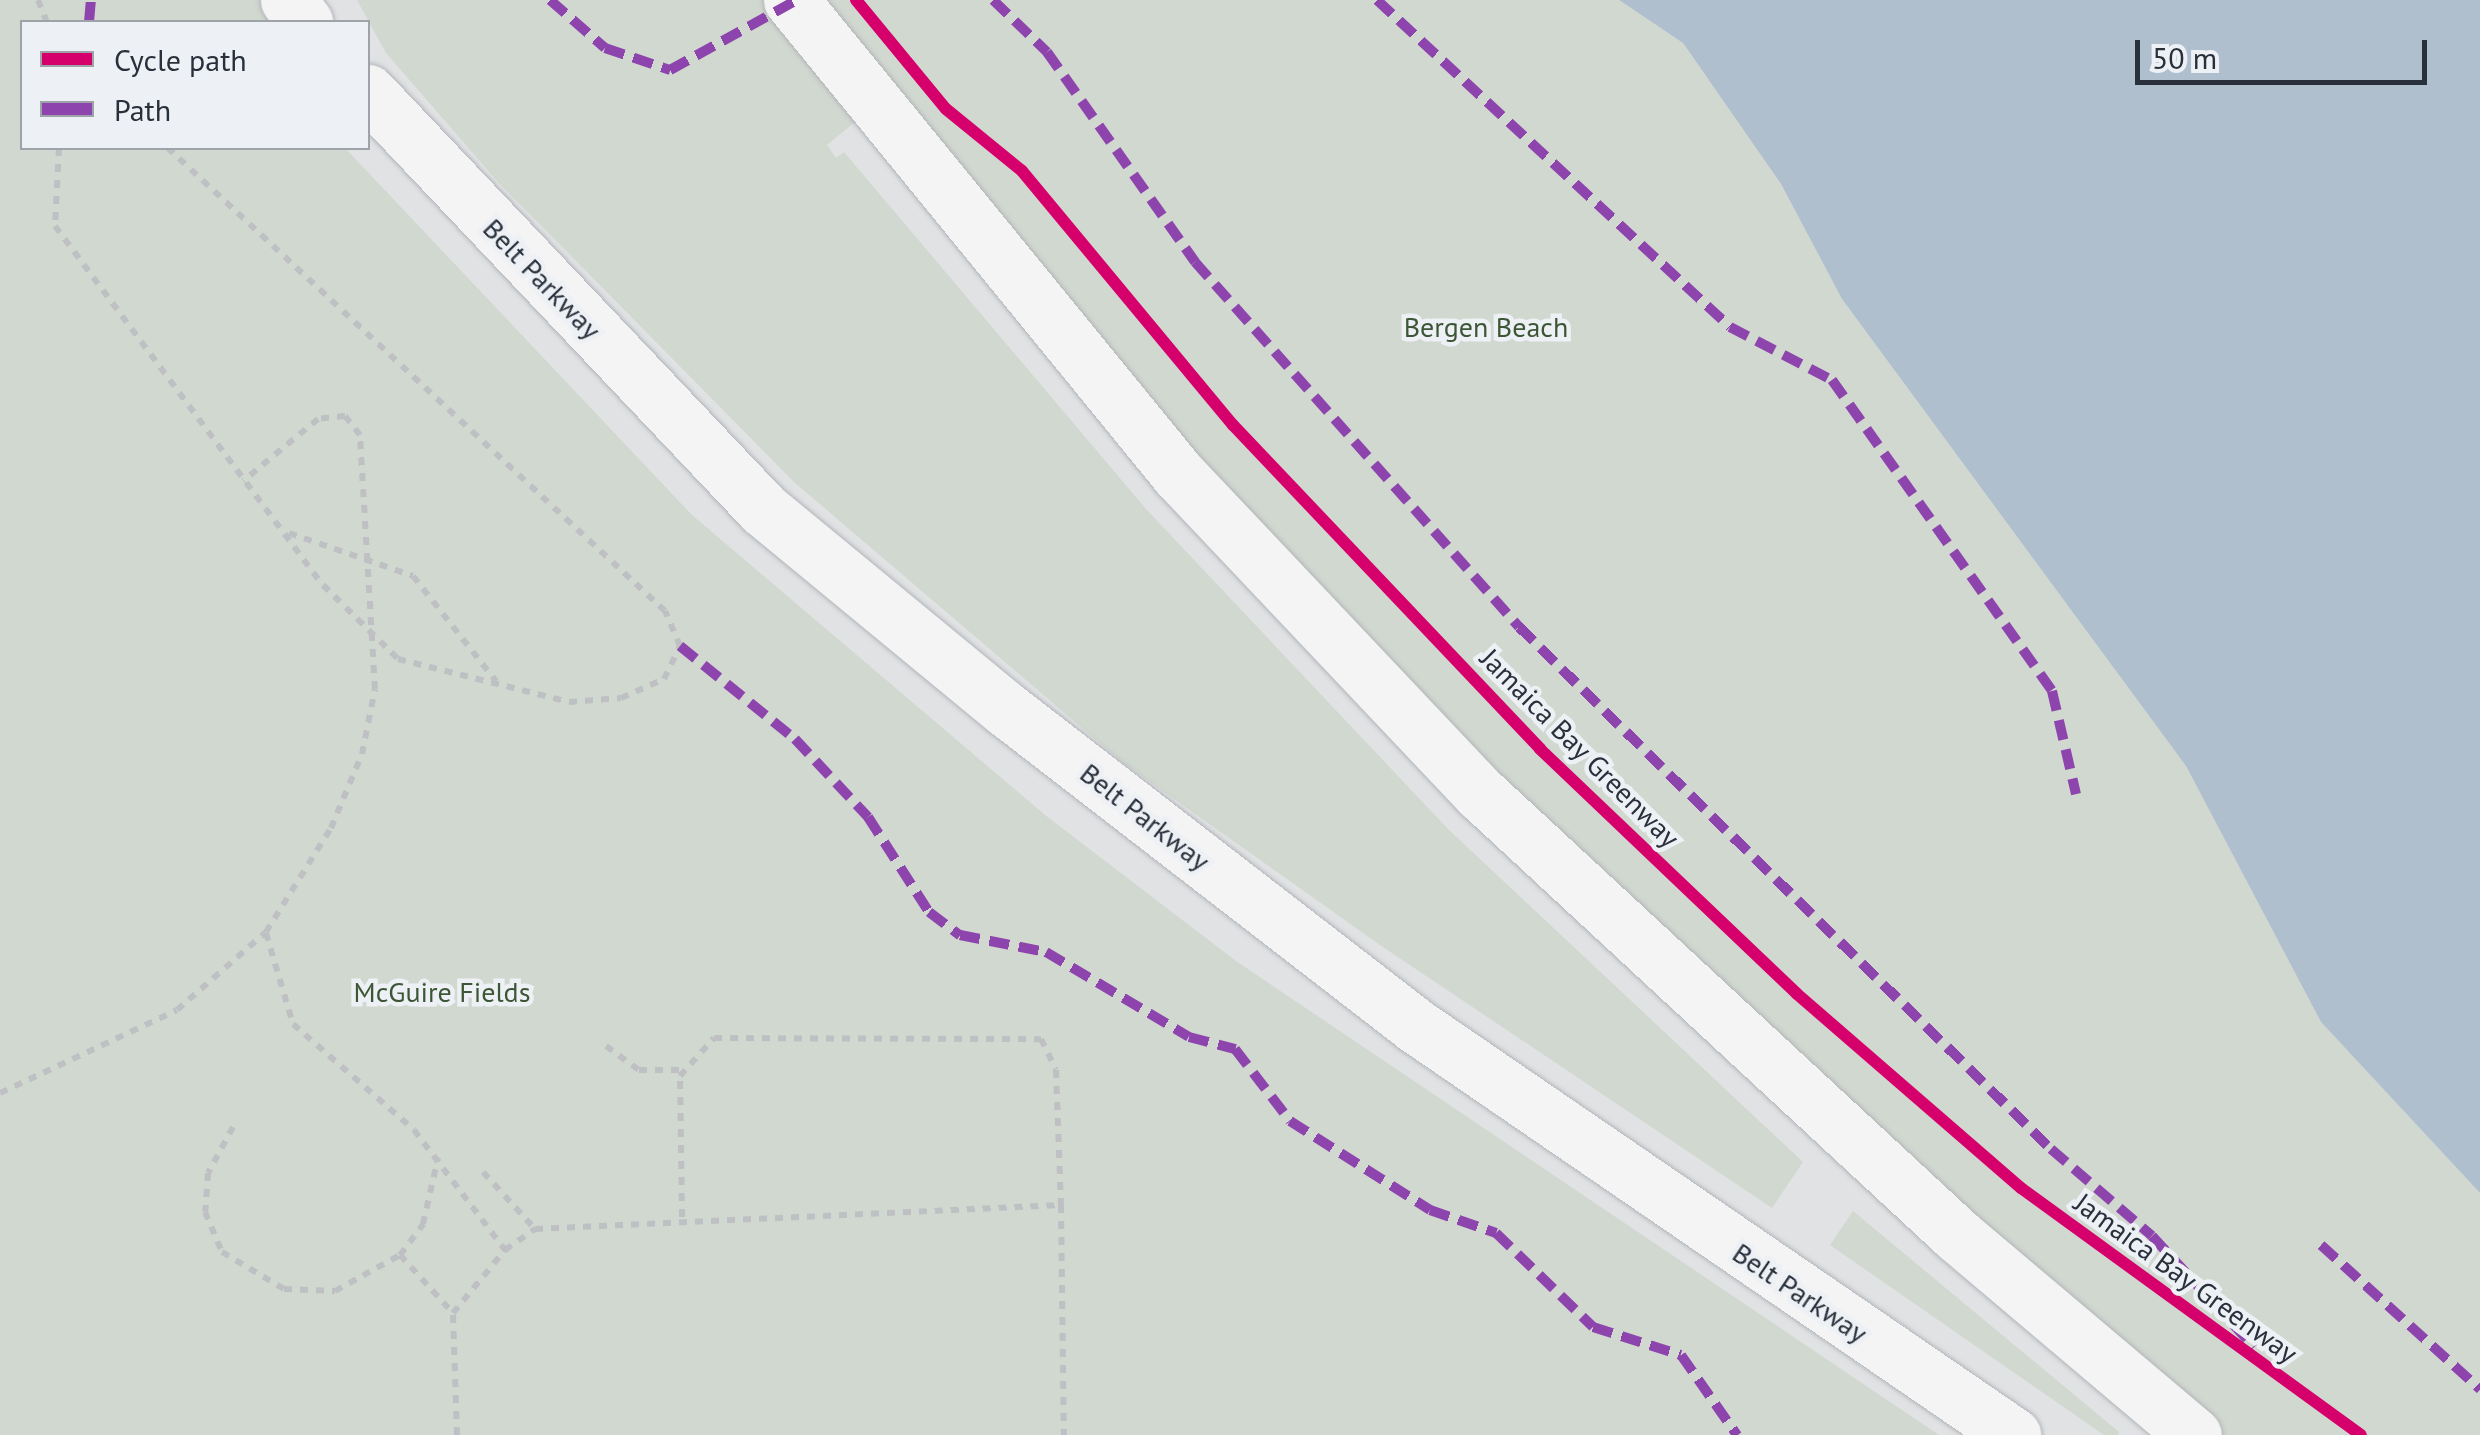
<!DOCTYPE html>
<html>
<head>
<meta charset="utf-8">
<style>
	body { margin:0 }
	#map { position:relative; width:2480px; height:1435px; overflow:hidden; background:#e0e2e4; font-family:"PT Sans",sans-serif }
	div>[style] { position:absolute }
	.green>* { inset:0; background:#d1d8d0 }
	.water>* { inset:0; background:#b0bfce }
	.path>* { height:6px; margin-top:-3px; transform-origin:0; background:repeating-linear-gradient(90deg,#bec0c3 0 8px,transparent 0 16px) }
	.roads { filter:drop-shadow(0 0 2px #b2b5b9) drop-shadow(0 0 2px #b2b5b9) }
	.highway>* { height:55px; margin:-27.5px; padding:0 27.5px; transform-origin:27.5px; border-radius:27.5px; background:#f4f4f5 }
	.quiet>* { height:10px; margin-top:-5px; transform-origin:0; background:repeating-linear-gradient(90deg,#8e44ad 0 20px,transparent 0 30px) }
	.cycleway>* { height:12px; margin:-6px; padding:0 6px; transform-origin:6px; border-radius:6px; background:#d6006c }
	span { translate:-50% -50%; white-space:nowrap; text-align:center; line-height:1.15; -webkit-text-stroke:9px #edf0f4; paint-order:stroke }
	.street-label { font-size:28px; color:#28303c }
	.park-label { font-size:28px; color:#3d5736 }
	.legend { position:absolute; left:20px; top:20px; width:350px; height:130px; box-sizing:border-box; background:#edf0f4; border:2px solid #9ea3aa; margin:0; padding:12px 18px; list-style:none; font-size:30px; color:#28303c }
	.legend li { display:flex; align-items:center; gap:20px; height:50px }
	.legend b { width:50px; border:2px solid #9ea3aa }
	.scale { position:absolute; left:2135px; top:40px; width:292px; height:45px; box-sizing:border-box; border:5px solid #28303c; border-top:0; padding-left:12px; font-size:30px; line-height:35px; white-space:nowrap; color:#28303c; -webkit-text-stroke:8px #edf0f4; paint-order:stroke }
</style>
</head>
<body>
<div id="map">
	<div class="green">
		<div style="clip-path:polygon(0 0,313px 0,286px 22px,22px 22px,22px 148px,345px 148px,692px 515px,1045px 815px,1236px 961px,1939px 1435px,0 1435px)"></div>
		<div style="clip-path:polygon(357px 0,1619px 0,1683px 43px,1781px 184px,1842px 299px,2186px 766px,2321px 1022px,2480px 1193px,2480px 1435px,2194px 1435px,1750px 1047px,872px 108px,827px 145px,836px 158px,844px 152px,1146px 509px,1448px 829px,1803px 1162px,1772px 1208px,1380px 945px,1122px 762px,794px 482px,498px 182px,386px 53px)"></div>
		<div style="clip-path:polygon(1853px 1211px,2119px 1432px,2118px 1435px,2104px 1435px,1830px 1245px)"></div>
	</div>
	<div class="water">
		<div style="clip-path:polygon(1619px 0,2480px 0,2480px 1193px,2321px 1022px,2186px 766px,1842px 299px,1781px 184px,1683px 43px)"></div>
	</div>
	<div class="path">
		<div style="left:38px;top:0;width:24px;rotate:68deg"></div>
		<div style="left:59px;top:148px;width:78px;rotate:92.9deg"></div>
		<div style="left:55px;top:226px;width:448px;rotate:53.3deg"></div>
		<div style="left:323px;top:585px;width:105px;rotate:44.6deg"></div>
		<div style="left:398px;top:659px;width:176px;rotate:14.1deg"></div>
		<div style="left:569px;top:702px;width:52px;rotate:-4.4deg"></div>
		<div style="left:621px;top:698px;width:47px;rotate:-23.8deg"></div>
		<div style="left:664px;top:679px;width:37px;rotate:-64deg"></div>
		<div style="left:680px;top:646px;width:38px;rotate:-113deg"></div>
		<div style="left:665px;top:611px;width:679px;rotate:-137.03deg"></div>
		<div style="left:289px;top:533px;width:131px;rotate:19.1deg"></div>
		<div style="left:413px;top:576px;width:134px;rotate:51.7deg"></div>
		<div style="left:266px;top:933px;width:95px;rotate:73.5deg"></div>
		<div style="left:293px;top:1024px;width:161px;rotate:41.2deg"></div>
		<div style="left:414px;top:1130px;width:151px;rotate:52.8deg"></div>
		<div style="left:606px;top:1046px;width:41px;rotate:36deg"></div>
		<div style="left:639px;top:1070px;width:44px"></div>
		<div style="left:0;top:1093px;width:195px;rotate:-25.1deg"></div>
		<div style="left:177px;top:1010px;width:118px;rotate:-41.2deg"></div>
		<div style="left:266px;top:932px;width:123px;rotate:-58deg"></div>
		<div style="left:331px;top:828px;width:80px;rotate:-67.3deg"></div>
		<div style="left:362px;top:754px;width:66px;rotate:-78.7deg"></div>
		<div style="left:375px;top:689px;width:254px;rotate:-93.4deg"></div>
		<div style="left:360px;top:435px;width:24px;rotate:-128deg"></div>
		<div style="left:345px;top:416px;width:27px;rotate:174deg"></div>
		<div style="left:318px;top:419px;width:97px;rotate:140.4deg"></div>
		<div style="left:233px;top:1127px;width:52px;rotate:118.5deg"></div>
		<div style="left:208px;top:1173px;width:39px;rotate:94deg"></div>
		<div style="left:205px;top:1212px;width:43px;rotate:67deg"></div>
		<div style="left:222px;top:1252px;width:72px;rotate:30.8deg"></div>
		<div style="left:284px;top:1289px;width:51px;rotate:2.2deg"></div>
		<div style="left:335px;top:1291px;width:74px;rotate:-29deg"></div>
		<div style="left:400px;top:1255px;width:79px;rotate:47.6deg"></div>
		<div style="left:483px;top:1172px;width:77px;rotate:47.6deg"></div>
		<div style="left:682px;top:1217px;width:141px;rotate:-90.8deg"></div>
		<div style="left:680px;top:1076px;width:51px;rotate:-48.2deg"></div>
		<div style="left:714px;top:1038px;width:327px;rotate:0.2deg"></div>
		<div style="left:1041px;top:1039px;width:34px;rotate:64deg"></div>
		<div style="left:1056px;top:1070px;width:135px;rotate:87.9deg"></div>
		<div style="left:400px;top:1255px;width:39px;rotate:-53deg"></div>
		<div style="left:423px;top:1224px;width:68px;rotate:-77.2deg"></div>
		<div style="left:457px;top:1435px;width:122px;rotate:-91.9deg"></div>
		<div style="left:453px;top:1313px;width:82px;rotate:-50.5deg"></div>
		<div style="left:505px;top:1250px;width:37px;rotate:-35deg"></div>
		<div style="left:535px;top:1229px;width:527px;rotate:-2.61deg"></div>
		<div style="left:1061px;top:1205px;width:230px;rotate:89.3deg"></div>
	</div>
	<div class="roads">
		<div class="highway">
			<div style="left:288px;top:0;width:28px;rotate:52deg"></div>
			<div style="left:791px;top:0;width:612px;rotate:50.77deg"></div>
			<div style="left:1178px;top:474px;width:441px;rotate:46.6deg"></div>
			<div style="left:1481px;top:794px;width:649px;rotate:42.81deg"></div>
			<div style="left:1957px;top:1235px;width:310px;rotate:40.2deg"></div>
			<div style="left:368px;top:92px;width:574px;rotate:46.55deg"></div>
			<div style="left:763px;top:509px;width:316px;rotate:39.5deg"></div>
			<div style="left:1007px;top:710px;width:517px;rotate:37.69deg"></div>
			<div style="left:1416px;top:1026px;width:724px;rotate:34.41deg"></div>
		</div>
	</div>
	<div class="quiet">
		<div style="left:550px;top:0;width:73px;rotate:41.1deg"></div>
		<div style="left:605px;top:48px;width:69px;rotate:18.7deg"></div>
		<div style="left:670px;top:70px;width:145px;rotate:-28.9deg"></div>
		<div style="left:993px;top:0;width:75px;rotate:43.9deg"></div>
		<div style="left:1047px;top:52px;width:257px;rotate:54.8deg"></div>
		<div style="left:1195px;top:262px;width:488px;rotate:48.4deg"></div>
		<div style="left:1519px;top:627px;width:745px;rotate:44.46deg"></div>
		<div style="left:2051px;top:1149px;width:133px;rotate:40.7deg"></div>
		<div style="left:2152px;top:1236px;width:151px;rotate:47.4deg"></div>
		<div style="left:1377px;top:0;width:481px;rotate:42.8deg"></div>
		<div style="left:1730px;top:327px;width:115px;rotate:27.5deg"></div>
		<div style="left:1832px;top:380px;width:381px;rotate:54.7deg"></div>
		<div style="left:2052px;top:691px;width:106px;rotate:76.9deg"></div>
		<div style="left:89px;top:22px;width:22px;rotate:-85deg"></div>
		<div style="left:680px;top:646px;width:148px;rotate:39deg"></div>
		<div style="left:795px;top:739px;width:107px;rotate:46.9deg"></div>
		<div style="left:868px;top:817px;width:113px;rotate:57.3deg"></div>
		<div style="left:929px;top:912px;width:39px;rotate:37deg"></div>
		<div style="left:960px;top:935px;width:88px;rotate:11.2deg"></div>
		<div style="left:1046px;top:952px;width:166px;rotate:30.7deg"></div>
		<div style="left:1189px;top:1037px;width:48px;rotate:14.6deg"></div>
		<div style="left:1235px;top:1049px;width:91px;rotate:52.6deg"></div>
		<div style="left:1290px;top:1121px;width:166px;rotate:32.4deg"></div>
		<div style="left:1430px;top:1210px;width:70px;rotate:19.2deg"></div>
		<div style="left:1496px;top:1233px;width:135px;rotate:44.1deg"></div>
		<div style="left:1593px;top:1327px;width:92px;rotate:17.7deg"></div>
		<div style="left:1681px;top:1355px;width:98px;rotate:55deg"></div>
		<div style="left:2321px;top:1245px;width:215px;rotate:42.2deg"></div>
	</div>
	<div class="cycleway">
		<div style="left:856px;top:0;width:141px;rotate:50.5deg"></div>
		<div style="left:946px;top:109px;width:98px;rotate:39.2deg"></div>
		<div style="left:1022px;top:171px;width:330px;rotate:50.3deg"></div>
		<div style="left:1233px;top:425px;width:446px;rotate:46.5deg"></div>
		<div style="left:1540px;top:749px;width:355px;rotate:43.6deg"></div>
		<div style="left:1797px;top:994px;width:296px;rotate:40.9deg"></div>
		<div style="left:2021px;top:1188px;width:420px;rotate:36deg"></div>
	</div>
	<div class="street-label">
		<span style="left:542px;top:279px;rotate:46deg">Belt Parkway</span>
		<span style="left:1580px;top:748px;rotate:45deg">Jamaica Bay Greenway</span>
		<span style="left:1145px;top:817px;rotate:38deg">Belt Parkway</span>
		<span style="left:2186px;top:1278px;rotate:36deg">Jamaica Bay Greenway</span>
		<span style="left:1800px;top:1293px;rotate:34deg">Belt Parkway</span>
	</div>
	<div class="park-label">
		<span style="left:1486px;top:327px">Bergen Beach</span>
		<span style="left:442px;top:992px">McGuire Fields</span>
	</div>
	<ul class="legend">
	<li><b style="height:12px;background:#d6006c"></b>Cycle path</li>
	<li><b style="height:12px;background:#8e44ad"></b>Path</li>
	</ul>
	<div class="scale">50 m</div>
</div>
</body>
</html>
